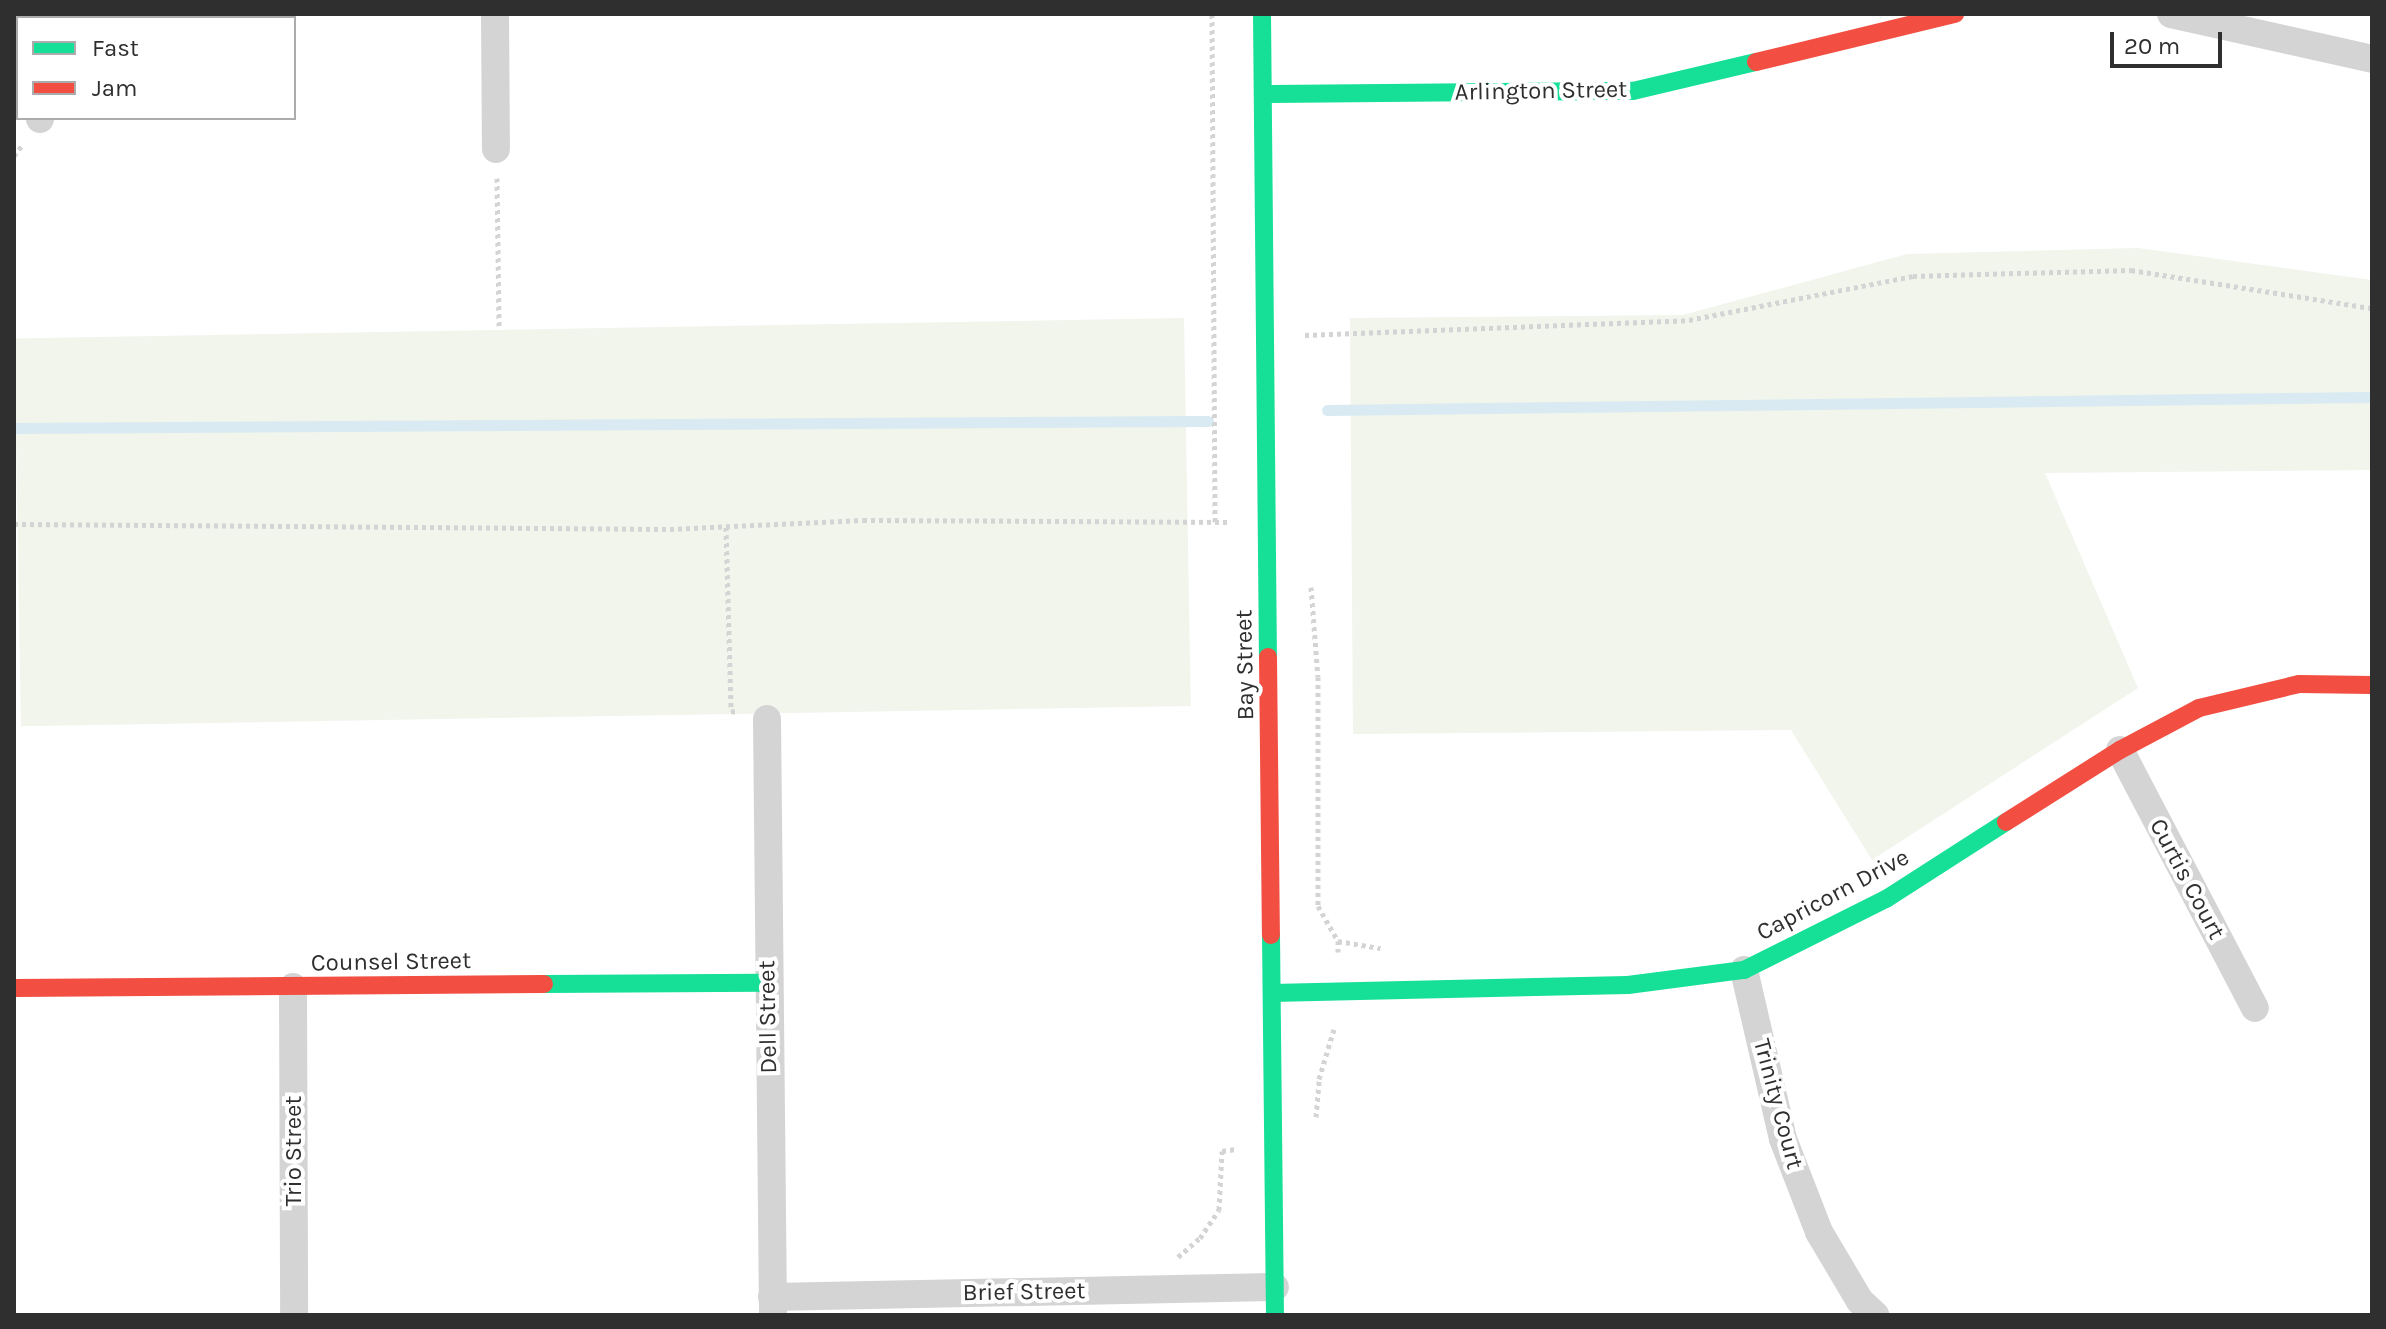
<!DOCTYPE html>
<html>
<head>
<meta charset="utf-8">
<style>
	body { margin:0 }
	#map { position:relative; width:2386px; height:1329px; overflow:hidden; background:#fff; font-family:Karla,sans-serif }
	div>[style] { position:absolute }
	.green>* { inset:0; background:#f1f5ec; transform-origin:0 0 }
	.stream>* { height:11px; margin:-5.5px; padding:0 5.5px; transform-origin:5.5px; border-radius:5.5px; background:#d9eaf2 }
	.path>* { height:5px; margin-top:-2.5px; transform-origin:0; background:repeating-linear-gradient(90deg,#d4d4d4 0 4px,transparent 0 8px) }
	.street>* { height:28px; margin:-14px; padding:0 14px; transform-origin:14px; border-radius:14px; background:#d4d4d4 }
	.fast>* { height:18px; margin:-9px; padding:0 9px; transform-origin:9px; border-radius:9px; background:#16e098 }
	.jam>* { height:18px; margin:-9px; padding:0 9px; transform-origin:9px; border-radius:9px; background:#f24e42 }
	span { translate:-50% -50%; white-space:nowrap; text-align:center; line-height:1.15; -webkit-text-stroke:8px #fff; paint-order:stroke }
	.street-label { font-size:24px; color:#2f2f2f }
	.frame { position:absolute; inset:0; border:16px solid #2f2f2f; pointer-events:none }
	.legend { position:absolute; left:16px; top:16px; width:280px; height:104px; box-sizing:border-box; background:#fff; border:2px solid #acacac; margin:0; padding:10px 14px; list-style:none; font-size:24px; color:#2f2f2f }
	.legend li { display:flex; align-items:center; gap:16px; height:40px }
	.legend b { width:40px; border:2px solid #acacac }
	.scale { position:absolute; left:2110px; top:32px; width:112px; height:36px; box-sizing:border-box; border:4px solid #2f2f2f; border-top:0; padding-left:10px; font-size:24px; line-height:28px; white-space:nowrap; color:#2f2f2f; -webkit-text-stroke:6px #fff; paint-order:stroke }
</style>
</head>
<body>
<div id="map">
	<div class="green">
		<div style="clip-path:polygon(2138px 248px,2372px 280px,2372px 470px,2045px 473px,2138px 688px,1872px 860px,1791px 730px,1353px 734px,1350px 318px,1683px 315px,1907px 254px)"></div>
		<div style="left:1184px;top:318px;width:388px;height:1170px;rotate:89deg"></div>
	</div>
	<div class="stream">
		<div style="left:1327px;top:410px;width:1045px;rotate:-0.71deg"></div>
		<div style="left:14px;top:428px;width:1194px;rotate:-0.34deg"></div>
	</div>
	<div class="path">
		<div style="left:1212px;top:14px;width:508px;rotate:89.66deg"></div>
		<div style="left:14px;top:156px;width:15px;rotate:-53deg"></div>
		<div style="left:497px;top:178px;width:148px;rotate:89.2deg"></div>
		<div style="left:1305px;top:335px;width:384px;rotate:-2.2deg"></div>
		<div style="left:1689px;top:320px;width:228px;rotate:-11.1deg"></div>
		<div style="left:1913px;top:276px;width:218px;rotate:-1.6deg"></div>
		<div style="left:2131px;top:270px;width:244px;rotate:9deg"></div>
		<div style="left:14px;top:524px;width:656px;rotate:0.44deg"></div>
		<div style="left:670px;top:529px;width:193px;rotate:-2.7deg"></div>
		<div style="left:863px;top:520px;width:366px;rotate:0.3deg"></div>
		<div style="left:726px;top:527px;width:184px;rotate:88.4deg"></div>
		<div style="left:731px;top:711px;width:7px;rotate:8deg"></div>
		<div style="left:1311px;top:587px;width:90px;rotate:85.6deg"></div>
		<div style="left:1318px;top:677px;width:229px;rotate:90deg"></div>
		<div style="left:1318px;top:906px;width:40px;rotate:60.3deg"></div>
		<div style="left:1338px;top:941px;width:11px;rotate:90deg"></div>
		<div style="left:1338px;top:941px;width:43px;rotate:9.5deg"></div>
		<div style="left:1316px;top:1117px;width:38px;rotate:-85deg"></div>
		<div style="left:1319px;top:1079px;width:52px;rotate:-73.3deg"></div>
		<div style="left:1178px;top:1257px;width:29px;rotate:-41deg"></div>
		<div style="left:1200px;top:1238px;width:34px;rotate:-56deg"></div>
		<div style="left:1219px;top:1210px;width:59px;rotate:-87.1deg"></div>
		<div style="left:1222px;top:1151px;width:14px;rotate:-8deg"></div>
	</div>
	<div class="street">
		<div style="left:39px;top:14px;width:4px;rotate:90deg"></div>
		<div style="left:495px;top:14px;width:135px;rotate:89.6deg"></div>
		<div style="left:2171px;top:14px;width:206px;rotate:12.6deg"></div>
		<div style="left:40px;top:118px;width:1px;rotate:90deg"></div>
		<div style="left:767px;top:719px;width:596px;rotate:89.42deg"></div>
		<div style="left:2120px;top:750px;width:291px;rotate:62.4deg"></div>
		<div style="left:1744px;top:970px;width:173px;rotate:77deg"></div>
		<div style="left:1783px;top:1139px;width:100px;rotate:68.8deg"></div>
		<div style="left:1819px;top:1232px;width:80px;rotate:59.3deg"></div>
		<div style="left:1860px;top:1301px;width:21px;rotate:43deg"></div>
		<div style="left:293px;top:987px;width:328px;rotate:89.8deg"></div>
		<div style="left:772px;top:1297px;width:503px;rotate:-1.14deg"></div>
	</div>
	<div class="fast">
		<div style="left:1262px;top:14px;width:643px;rotate:89.47deg"></div>
		<div style="left:1263px;top:94px;width:370px;rotate:-0.5deg"></div>
		<div style="left:1633px;top:91px;width:126px;rotate:-13.3deg"></div>
		<div style="left:1271px;top:935px;width:380px;rotate:89.4deg"></div>
		<div style="left:544px;top:984px;width:224px;rotate:-0.3deg"></div>
		<div style="left:1272px;top:993px;width:356px;rotate:-1.3deg"></div>
		<div style="left:1628px;top:985px;width:117px;rotate:-7.4deg"></div>
		<div style="left:1744px;top:970px;width:159px;rotate:-26.6deg"></div>
		<div style="left:1886px;top:899px;width:143px;rotate:-32.7deg"></div>
	</div>
	<div class="jam">
		<div style="left:1756px;top:62px;width:205px;rotate:-13.6deg"></div>
		<div style="left:1268px;top:657px;width:278px;rotate:89.4deg"></div>
		<div style="left:2006px;top:822px;width:135px;rotate:-32.3deg"></div>
		<div style="left:2120px;top:750px;width:89px;rotate:-28deg"></div>
		<div style="left:2199px;top:708px;width:103px;rotate:-13.5deg"></div>
		<div style="left:2299px;top:684px;width:73px;rotate:0.8deg"></div>
		<div style="left:14px;top:988px;width:530px;rotate:-0.43deg"></div>
	</div>
	<div class="street-label">
		<span style="left:1541px;top:91px;rotate:-1deg">Arlington Street</span>
		<span style="left:1245px;top:665px;rotate:-91deg">Bay Street</span>
		<span style="left:2187px;top:879px;rotate:62deg">Curtis Court</span>
		<span style="left:1833px;top:895px;rotate:-28deg">Capricorn Drive</span>
		<span style="left:391px;top:962px;rotate:-1deg">Counsel Street</span>
		<span style="left:768px;top:1017px;rotate:-91deg">Dell Street</span>
		<span style="left:1778px;top:1104px;rotate:75deg">Trinity Court</span>
		<span style="left:294px;top:1151px;rotate:-90deg">Trio Street</span>
		<span style="left:1024px;top:1292px;rotate:-1deg">Brief Street</span>
	</div>
	<div class="frame"></div>
	<ul class="legend">
	<li><b style="height:10px;background:#16e098"></b>Fast</li>
	<li><b style="height:10px;background:#f24e42"></b>Jam</li>
	</ul>
	<div class="scale">20 m</div>
</div>
</body>
</html>
